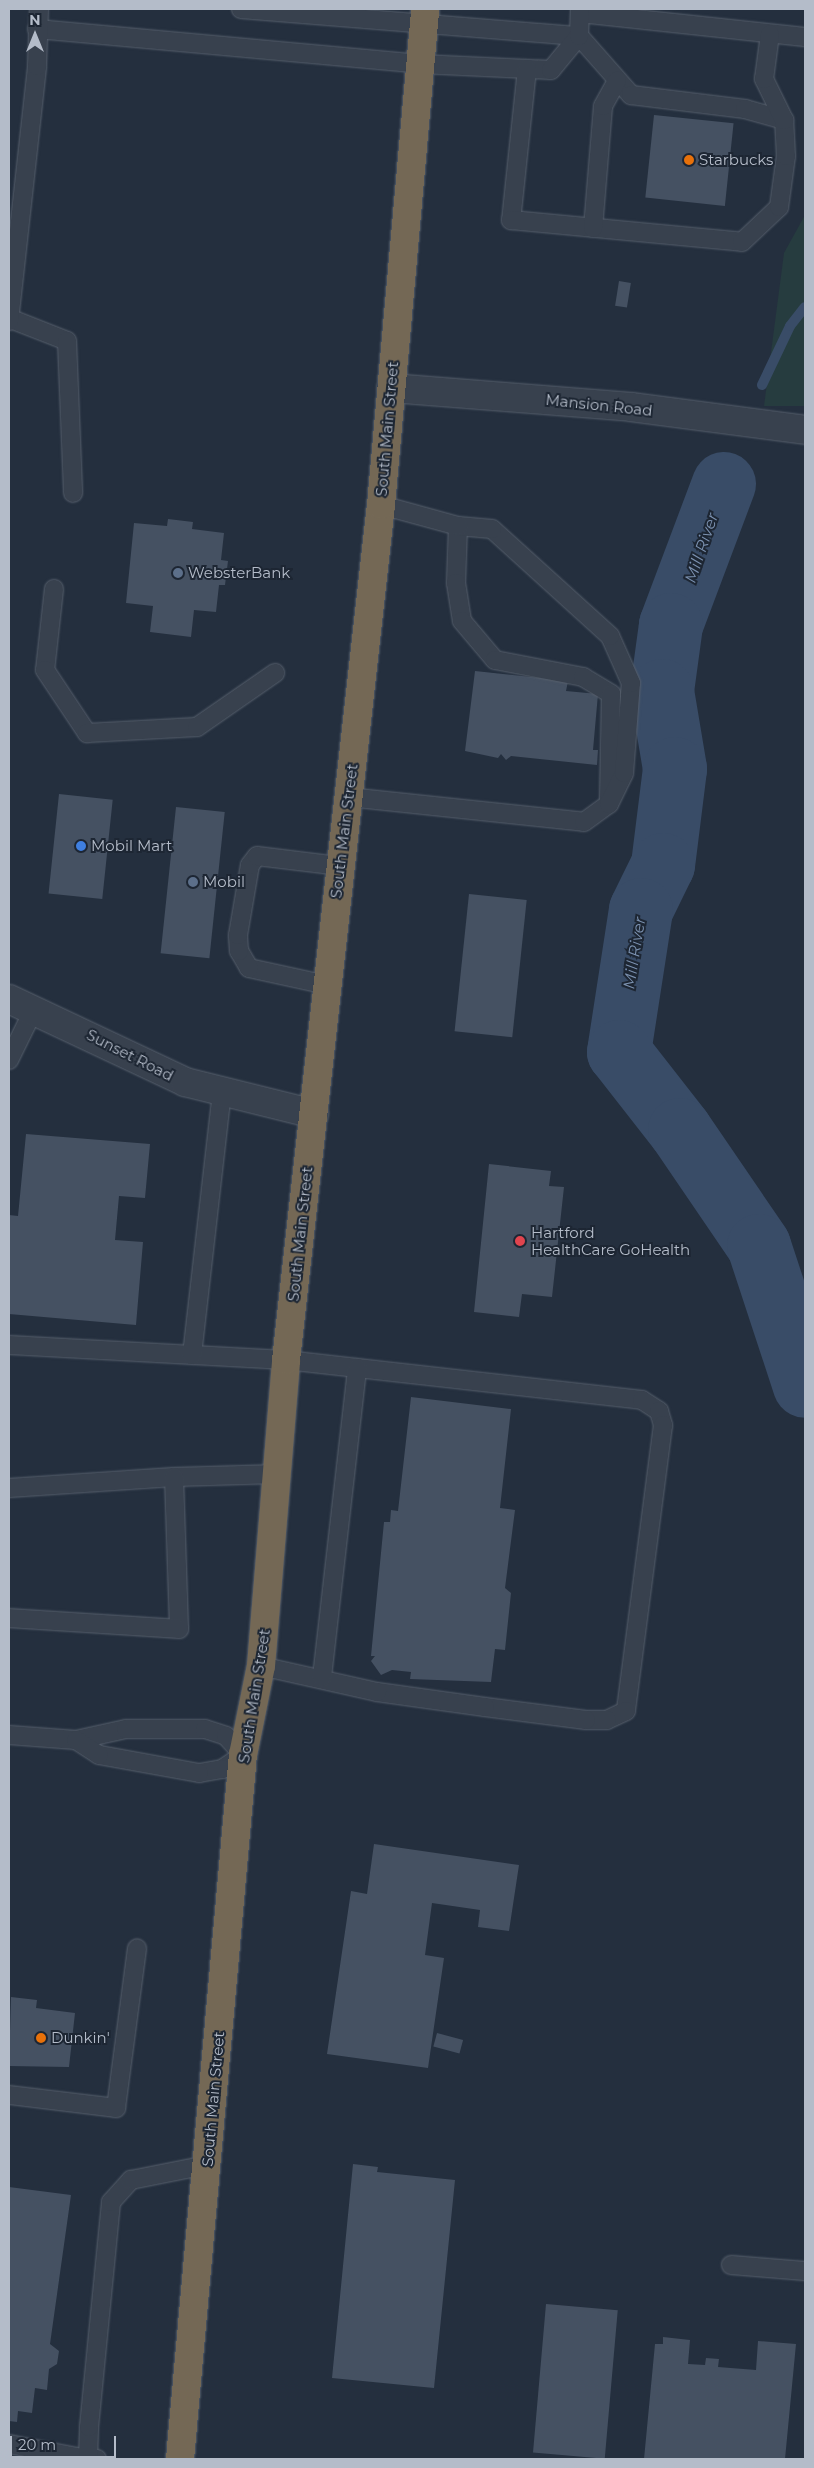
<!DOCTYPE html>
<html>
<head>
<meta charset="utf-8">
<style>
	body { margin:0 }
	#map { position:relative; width:814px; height:2468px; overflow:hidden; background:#242f3e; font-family:Montserrat,sans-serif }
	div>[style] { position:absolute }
	.green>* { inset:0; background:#263c3f }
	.stream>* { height:10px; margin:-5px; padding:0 5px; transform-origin:5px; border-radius:5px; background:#394c67 }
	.river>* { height:64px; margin:-32px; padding:0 32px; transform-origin:32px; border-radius:32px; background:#394c67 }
	.building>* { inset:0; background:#455162; transform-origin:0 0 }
	.roads { filter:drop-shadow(0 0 1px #565f6c) drop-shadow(0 0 1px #565f6c) }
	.lane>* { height:18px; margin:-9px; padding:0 9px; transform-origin:9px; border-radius:9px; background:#38414e }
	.street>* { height:28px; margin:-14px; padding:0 14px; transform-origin:14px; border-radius:14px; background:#38414e }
	.highway>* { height:28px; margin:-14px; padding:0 14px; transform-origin:14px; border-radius:14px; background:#746855 }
	.dots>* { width:14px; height:14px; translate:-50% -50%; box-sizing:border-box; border:2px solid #1d2633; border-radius:50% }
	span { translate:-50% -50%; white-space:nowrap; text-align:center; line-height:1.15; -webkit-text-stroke:4px #1d2633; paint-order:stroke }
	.poi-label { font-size:15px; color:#b4bcc9 }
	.left { translate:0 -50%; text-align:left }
	.street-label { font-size:15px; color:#b4bcc9 }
	.water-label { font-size:16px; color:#7c92b1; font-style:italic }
	.frame { position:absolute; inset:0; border:10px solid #b4bcc9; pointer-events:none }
	.north { position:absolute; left:10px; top:10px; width:50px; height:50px; -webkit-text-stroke:4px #1d2633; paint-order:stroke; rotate:0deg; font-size:14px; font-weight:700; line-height:20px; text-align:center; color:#b4bcc9 }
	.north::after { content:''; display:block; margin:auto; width:18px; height:22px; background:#b4bcc9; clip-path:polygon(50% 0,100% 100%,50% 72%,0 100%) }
	.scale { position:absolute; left:10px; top:2436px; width:106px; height:22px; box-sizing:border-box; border:2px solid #b4bcc9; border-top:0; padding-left:6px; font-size:15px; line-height:18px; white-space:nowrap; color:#b4bcc9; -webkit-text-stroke:4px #1d2633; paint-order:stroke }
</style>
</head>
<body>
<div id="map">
	<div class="green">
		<div style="clip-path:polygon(805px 215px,805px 406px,764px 406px,784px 253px)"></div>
	</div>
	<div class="stream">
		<div style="left:762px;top:385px;width:65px;rotate:-64.6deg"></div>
		<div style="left:790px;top:326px;width:24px;rotate:-52deg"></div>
	</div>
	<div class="river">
		<div style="left:724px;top:484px;width:151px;rotate:110.6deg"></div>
		<div style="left:671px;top:625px;width:67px;rotate:97.8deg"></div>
		<div style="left:662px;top:691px;width:79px;rotate:80.5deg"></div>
		<div style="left:675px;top:769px;width:97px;rotate:97.1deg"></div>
		<div style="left:663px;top:865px;width:50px;rotate:116.1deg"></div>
		<div style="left:641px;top:910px;width:144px;rotate:98.8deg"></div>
		<div style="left:619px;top:1052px;width:99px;rotate:52deg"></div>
		<div style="left:680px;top:1130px;width:140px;rotate:55.7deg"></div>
		<div style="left:759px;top:1246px;width:147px;rotate:71.8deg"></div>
	</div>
	<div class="building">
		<div style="left:654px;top:115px;width:80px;height:83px;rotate:6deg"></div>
		<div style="left:619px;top:281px;width:12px;height:25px;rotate:9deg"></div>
		<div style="clip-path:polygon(168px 519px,193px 522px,192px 529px,224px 533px,221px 560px,228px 561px,225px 585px,219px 585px,216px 612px,194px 610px,191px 637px,150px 632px,153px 606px,126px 603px,134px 523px,167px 526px)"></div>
		<div style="clip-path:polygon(475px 671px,568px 681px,566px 691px,598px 694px,593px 750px,598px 750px,597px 765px,511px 756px,506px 760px,501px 754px,498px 758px,465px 751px)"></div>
		<div style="left:59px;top:794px;width:54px;height:100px;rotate:6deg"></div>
		<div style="left:176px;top:807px;width:49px;height:147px;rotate:6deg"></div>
		<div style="left:469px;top:894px;width:58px;height:138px;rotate:6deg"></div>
		<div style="clip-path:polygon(26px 1134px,150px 1144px,145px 1198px,119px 1196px,115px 1240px,143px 1242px,136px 1325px,9px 1314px,9px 1215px,18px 1216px)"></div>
		<div style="clip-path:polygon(489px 1164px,551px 1171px,549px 1186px,564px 1187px,552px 1297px,522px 1294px,519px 1317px,474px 1312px)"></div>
		<div style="clip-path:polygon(411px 1397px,511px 1409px,500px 1508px,515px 1510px,505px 1588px,511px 1593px,505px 1650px,495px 1649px,491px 1682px,410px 1679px,411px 1672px,392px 1670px,381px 1675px,371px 1661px,375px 1656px,371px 1656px,384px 1522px,390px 1522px,391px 1510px,398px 1511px)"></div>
		<div style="clip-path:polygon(374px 1844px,519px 1865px,509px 1931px,478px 1927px,480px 1910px,432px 1903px,425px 1955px,444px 1958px,428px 2068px,327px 2054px,351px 1891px,367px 1894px)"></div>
		<div style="clip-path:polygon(11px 1997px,37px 2000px,36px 2008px,75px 2013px,69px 2067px,9px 2066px)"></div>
		<div style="left:437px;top:2033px;width:27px;height:14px;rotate:15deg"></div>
		<div style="clip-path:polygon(353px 2164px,378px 2167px,377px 2172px,455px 2180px,434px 2388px,332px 2378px)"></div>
		<div style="clip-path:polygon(9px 2187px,71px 2195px,50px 2344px,59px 2351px,57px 2364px,49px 2369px,47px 2390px,35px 2388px,32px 2413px,18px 2411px,17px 2422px,9px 2421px)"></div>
		<div style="left:546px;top:2304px;width:72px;height:149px;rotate:5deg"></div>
		<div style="clip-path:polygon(663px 2337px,690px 2340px,688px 2364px,705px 2365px,706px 2358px,719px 2359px,718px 2367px,756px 2370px,758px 2341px,796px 2344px,785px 2459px,644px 2459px,655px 2344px,663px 2344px)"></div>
	</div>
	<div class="roads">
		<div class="lane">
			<div style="left:241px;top:9px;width:339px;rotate:4.6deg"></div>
			<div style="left:579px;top:36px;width:79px;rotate:48.6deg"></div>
			<div style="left:631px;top:95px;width:115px;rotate:7deg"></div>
			<div style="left:745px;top:109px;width:41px;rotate:15.8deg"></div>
			<div style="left:580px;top:13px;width:226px;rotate:6.1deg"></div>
			<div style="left:37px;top:29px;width:385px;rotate:5.2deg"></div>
			<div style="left:420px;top:64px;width:131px;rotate:2.6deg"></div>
			<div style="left:551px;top:70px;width:44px;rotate:-50.5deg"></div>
			<div style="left:579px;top:36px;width:27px;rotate:-88deg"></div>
			<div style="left:527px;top:69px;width:152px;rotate:96deg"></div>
			<div style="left:511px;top:220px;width:232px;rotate:5.4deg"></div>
			<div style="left:742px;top:242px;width:51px;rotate:-43.4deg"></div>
			<div style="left:779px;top:207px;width:51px;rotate:-82.2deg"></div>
			<div style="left:786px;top:156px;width:36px;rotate:-93deg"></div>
			<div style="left:784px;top:120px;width:46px;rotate:-116deg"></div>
			<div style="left:764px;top:79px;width:45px;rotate:-82.4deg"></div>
			<div style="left:593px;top:228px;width:122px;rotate:-85.3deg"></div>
			<div style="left:603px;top:106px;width:29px;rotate:-61deg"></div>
			<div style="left:11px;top:319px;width:60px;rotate:21.4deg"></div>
			<div style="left:67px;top:341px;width:152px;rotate:87.7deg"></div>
			<div style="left:9px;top:321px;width:257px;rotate:-83.7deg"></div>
			<div style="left:37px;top:66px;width:57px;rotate:-88deg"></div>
			<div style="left:458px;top:526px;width:57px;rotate:92deg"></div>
			<div style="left:456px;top:583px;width:38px;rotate:81deg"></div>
			<div style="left:462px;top:621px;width:51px;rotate:49.8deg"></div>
			<div style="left:495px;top:660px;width:90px;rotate:10.9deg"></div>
			<div style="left:583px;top:677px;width:33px;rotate:31deg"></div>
			<div style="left:611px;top:694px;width:105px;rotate:91.1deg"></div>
			<div style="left:54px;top:589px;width:81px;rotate:96.3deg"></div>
			<div style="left:45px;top:670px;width:76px;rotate:56.3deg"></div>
			<div style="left:87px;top:733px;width:110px;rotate:-3.1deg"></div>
			<div style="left:197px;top:727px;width:95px;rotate:-34.7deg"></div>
			<div style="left:348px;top:797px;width:237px;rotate:6deg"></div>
			<div style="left:584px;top:822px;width:31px;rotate:-36deg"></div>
			<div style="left:609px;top:804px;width:34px;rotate:-64deg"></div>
			<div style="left:624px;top:773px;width:90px;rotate:-85.6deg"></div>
			<div style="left:631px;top:683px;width:51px;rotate:-114.1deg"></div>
			<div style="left:610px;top:636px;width:159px;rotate:-137.8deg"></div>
			<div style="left:492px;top:529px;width:34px;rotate:-175deg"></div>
			<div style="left:458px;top:526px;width:80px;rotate:-164.7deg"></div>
			<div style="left:327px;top:985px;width:80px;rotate:-167.7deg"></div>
			<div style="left:249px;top:968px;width:20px;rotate:-120deg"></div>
			<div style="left:239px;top:951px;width:16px;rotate:-94deg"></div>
			<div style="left:238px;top:935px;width:71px;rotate:-80.3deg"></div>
			<div style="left:250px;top:865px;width:11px;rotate:-52deg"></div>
			<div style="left:257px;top:856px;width:84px;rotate:6.9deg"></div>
			<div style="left:9px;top:1060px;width:57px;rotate:-63.9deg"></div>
			<div style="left:9px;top:1345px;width:277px;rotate:3.1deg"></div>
			<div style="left:286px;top:1360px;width:358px;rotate:6.4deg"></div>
			<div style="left:642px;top:1400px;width:20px;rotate:33deg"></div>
			<div style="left:659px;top:1411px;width:15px;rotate:74deg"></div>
			<div style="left:663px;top:1425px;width:288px;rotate:97.4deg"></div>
			<div style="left:626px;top:1711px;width:21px;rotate:155deg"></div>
			<div style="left:607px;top:1720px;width:21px;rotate:180deg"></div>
			<div style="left:586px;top:1720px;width:102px;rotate:-172.7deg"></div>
			<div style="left:485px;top:1707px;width:109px;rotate:-172.1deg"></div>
			<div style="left:377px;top:1692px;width:119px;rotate:-167.4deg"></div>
			<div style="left:192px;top:1355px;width:264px;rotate:-83.5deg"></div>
			<div style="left:174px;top:1477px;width:104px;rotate:-1.7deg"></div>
			<div style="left:9px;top:1488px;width:165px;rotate:-3.8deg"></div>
			<div style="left:174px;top:1477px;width:152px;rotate:88.1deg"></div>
			<div style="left:179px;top:1629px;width:170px;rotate:-176.3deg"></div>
			<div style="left:322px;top:1677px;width:311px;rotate:-83.5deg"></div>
			<div style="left:9px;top:1735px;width:67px;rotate:4.3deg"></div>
			<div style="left:76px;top:1740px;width:51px;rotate:-12.4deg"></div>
			<div style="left:126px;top:1729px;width:79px"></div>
			<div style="left:205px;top:1729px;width:22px;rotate:18deg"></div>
			<div style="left:226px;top:1736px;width:25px;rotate:48deg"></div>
			<div style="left:243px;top:1755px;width:25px;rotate:146deg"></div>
			<div style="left:222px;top:1769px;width:23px;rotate:170deg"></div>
			<div style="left:199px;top:1773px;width:102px;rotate:-169.8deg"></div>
			<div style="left:99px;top:1755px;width:27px;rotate:-147deg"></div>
			<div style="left:9px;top:2095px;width:108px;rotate:6.9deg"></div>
			<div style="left:116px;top:2108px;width:161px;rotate:-82.5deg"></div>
			<div style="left:731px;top:2265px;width:74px;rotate:4.6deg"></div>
			<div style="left:9px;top:2444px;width:80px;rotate:10.8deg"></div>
			<div style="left:97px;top:2459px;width:9px;rotate:-174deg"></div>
			<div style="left:88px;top:2458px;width:31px;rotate:-88deg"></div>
			<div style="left:89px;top:2427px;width:226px;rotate:-84.4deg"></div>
			<div style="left:111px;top:2202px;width:30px;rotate:-48deg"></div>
			<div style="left:131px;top:2180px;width:77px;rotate:-11.2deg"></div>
		</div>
		<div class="street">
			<div style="left:391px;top:388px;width:241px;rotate:4.5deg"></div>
			<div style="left:631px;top:407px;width:176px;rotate:7.5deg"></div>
			<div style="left:9px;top:999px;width:195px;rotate:25.2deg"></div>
			<div style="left:185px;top:1082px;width:133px;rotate:13.9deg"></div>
		</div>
		<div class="highway">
			<div style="left:180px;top:2459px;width:707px;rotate:-84.89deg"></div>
			<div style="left:243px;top:1755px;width:91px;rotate:-78.6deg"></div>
			<div style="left:261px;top:1666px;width:307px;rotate:-85.3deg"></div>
			<div style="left:286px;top:1360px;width:860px;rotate:-83.66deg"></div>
			<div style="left:381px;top:505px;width:498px;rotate:-84.9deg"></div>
		</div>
	</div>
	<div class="dots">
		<div style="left:689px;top:160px;background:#e8710a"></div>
		<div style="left:178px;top:573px;background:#5c6f8a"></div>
		<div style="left:81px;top:846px;background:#3f7fe0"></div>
		<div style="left:193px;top:882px;background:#5c6f8a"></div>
		<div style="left:520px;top:1241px;background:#e0444e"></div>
		<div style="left:41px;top:2038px;background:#e8710a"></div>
	</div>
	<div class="poi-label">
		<span class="left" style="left:699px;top:160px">Starbucks</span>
		<span class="left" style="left:188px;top:573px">WebsterBank</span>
		<span class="left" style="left:91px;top:846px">Mobil Mart</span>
		<span class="left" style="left:203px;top:882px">Mobil</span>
		<span class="left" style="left:531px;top:1241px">Hartford<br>HealthCare GoHealth</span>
		<span class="left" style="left:51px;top:2038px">Dunkin'</span>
	</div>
	<div class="street-label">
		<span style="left:599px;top:405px;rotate:6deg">Mansion Road</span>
		<span style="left:387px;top:429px;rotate:-85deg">South Main Street</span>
		<span style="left:344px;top:831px;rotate:-83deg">South Main Street</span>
		<span style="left:130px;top:1055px;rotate:27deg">Sunset Road</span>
		<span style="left:300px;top:1234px;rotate:-84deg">South Main Street</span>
		<span style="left:254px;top:1696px;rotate:-81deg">South Main Street</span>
		<span style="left:213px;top:2099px;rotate:-85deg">South Main Street</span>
	</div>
	<div class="water-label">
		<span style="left:702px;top:548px;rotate:-71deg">Mill River</span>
		<span style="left:635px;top:953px;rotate:-81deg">Mill River</span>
	</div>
	<div class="frame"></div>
	<div class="north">N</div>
	<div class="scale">20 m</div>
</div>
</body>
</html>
